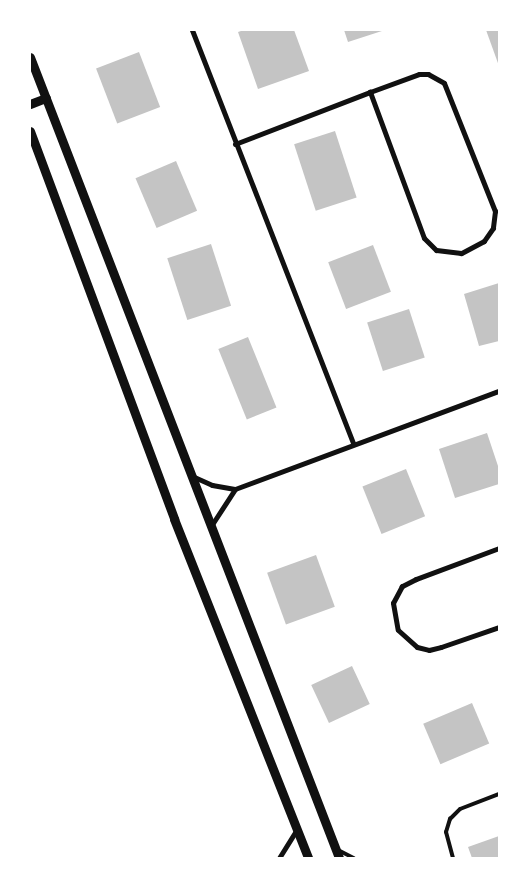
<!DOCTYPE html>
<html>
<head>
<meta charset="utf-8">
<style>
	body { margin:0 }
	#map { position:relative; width:529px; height:888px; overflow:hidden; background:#fff; font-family:"Fira Sans Condensed",sans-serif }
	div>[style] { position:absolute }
	.building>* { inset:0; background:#c4c4c4; transform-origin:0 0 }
	.service>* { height:4px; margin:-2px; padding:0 2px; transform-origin:2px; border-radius:2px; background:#111 }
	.minor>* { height:5px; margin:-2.5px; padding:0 2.5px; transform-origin:2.5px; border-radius:2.5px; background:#111 }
	.tertiary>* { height:9px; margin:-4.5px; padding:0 4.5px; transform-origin:4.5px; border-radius:4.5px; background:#111 }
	span { translate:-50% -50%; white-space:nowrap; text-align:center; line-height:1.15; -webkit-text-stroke:4.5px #fff; paint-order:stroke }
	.frame { position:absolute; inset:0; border:31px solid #fff; pointer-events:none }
</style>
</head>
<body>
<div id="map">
	<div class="building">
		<div style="clip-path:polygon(244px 30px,294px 30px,309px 71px,258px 89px,238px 32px)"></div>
		<div style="clip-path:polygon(344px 30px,385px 30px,348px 42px)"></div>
		<div style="clip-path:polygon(486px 30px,499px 30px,499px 66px)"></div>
		<div style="left:139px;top:52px;width:59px;height:46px;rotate:69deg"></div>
		<div style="left:335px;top:131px;width:70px;height:43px;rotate:72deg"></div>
		<div style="left:176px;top:161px;width:54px;height:44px;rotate:67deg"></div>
		<div style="left:211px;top:244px;width:65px;height:46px;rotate:72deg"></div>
		<div style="left:373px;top:245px;width:50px;height:48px;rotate:69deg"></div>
		<div style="clip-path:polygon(499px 283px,499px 341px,479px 346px,464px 294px)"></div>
		<div style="left:409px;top:309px;width:51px;height:44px;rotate:72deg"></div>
		<div style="left:248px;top:337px;width:76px;height:32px;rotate:68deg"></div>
		<div style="clip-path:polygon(487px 433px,499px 469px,499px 484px,455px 498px,439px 449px)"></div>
		<div style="left:406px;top:469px;width:51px;height:47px;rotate:68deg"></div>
		<div style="left:316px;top:555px;width:55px;height:52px;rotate:70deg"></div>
		<div style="left:352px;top:666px;width:42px;height:45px;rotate:65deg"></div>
		<div style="left:472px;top:703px;width:44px;height:53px;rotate:67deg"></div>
		<div style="clip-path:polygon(499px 836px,499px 858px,472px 858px,468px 847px)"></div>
	</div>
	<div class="service">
		<div style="left:338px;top:850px;width:18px;rotate:27deg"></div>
		<div style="left:453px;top:858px;width:27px;rotate:-105deg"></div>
		<div style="left:446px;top:832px;width:14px;rotate:-73deg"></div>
		<div style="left:450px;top:819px;width:14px;rotate:-45deg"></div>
		<div style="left:460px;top:809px;width:42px;rotate:-21deg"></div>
	</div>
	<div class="minor">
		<div style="left:192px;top:30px;width:444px;rotate:68.7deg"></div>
		<div style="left:419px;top:74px;width:9px"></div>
		<div style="left:428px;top:74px;width:18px;rotate:29deg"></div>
		<div style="left:444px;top:83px;width:138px;rotate:68.3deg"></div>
		<div style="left:495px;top:211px;width:17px;rotate:97deg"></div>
		<div style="left:493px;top:228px;width:16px;rotate:125deg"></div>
		<div style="left:484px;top:241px;width:26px;rotate:152deg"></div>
		<div style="left:461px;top:253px;width:25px;rotate:-173deg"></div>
		<div style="left:436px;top:250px;width:17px;rotate:-135deg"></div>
		<div style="left:424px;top:238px;width:156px;rotate:-110.3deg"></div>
		<div style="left:370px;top:92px;width:52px;rotate:-20.2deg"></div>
		<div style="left:235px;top:144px;width:145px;rotate:-21.1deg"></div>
		<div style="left:192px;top:476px;width:22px;rotate:24deg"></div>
		<div style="left:212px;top:485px;width:23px;rotate:10deg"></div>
		<div style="left:235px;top:489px;width:282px;rotate:-20.4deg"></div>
		<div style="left:211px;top:526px;width:44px;rotate:-57deg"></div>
		<div style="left:499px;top:548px;width:89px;rotate:159.5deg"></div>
		<div style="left:416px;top:579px;width:16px;rotate:153deg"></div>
		<div style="left:402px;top:586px;width:19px;rotate:118deg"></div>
		<div style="left:393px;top:603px;width:27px;rotate:80deg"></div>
		<div style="left:398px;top:630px;width:25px;rotate:42deg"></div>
		<div style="left:417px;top:647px;width:12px;rotate:14deg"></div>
		<div style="left:429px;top:650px;width:12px;rotate:-14deg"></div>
		<div style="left:441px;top:647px;width:61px;rotate:-19deg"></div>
		<div style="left:279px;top:858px;width:34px;rotate:-58deg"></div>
	</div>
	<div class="tertiary">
		<div style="left:30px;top:57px;width:859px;rotate:68.9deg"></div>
		<div style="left:30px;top:104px;width:17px;rotate:-21deg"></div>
		<div style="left:30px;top:131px;width:414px;rotate:69.6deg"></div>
		<div style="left:174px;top:519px;width:365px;rotate:68.4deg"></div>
	</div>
	<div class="frame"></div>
</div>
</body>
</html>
